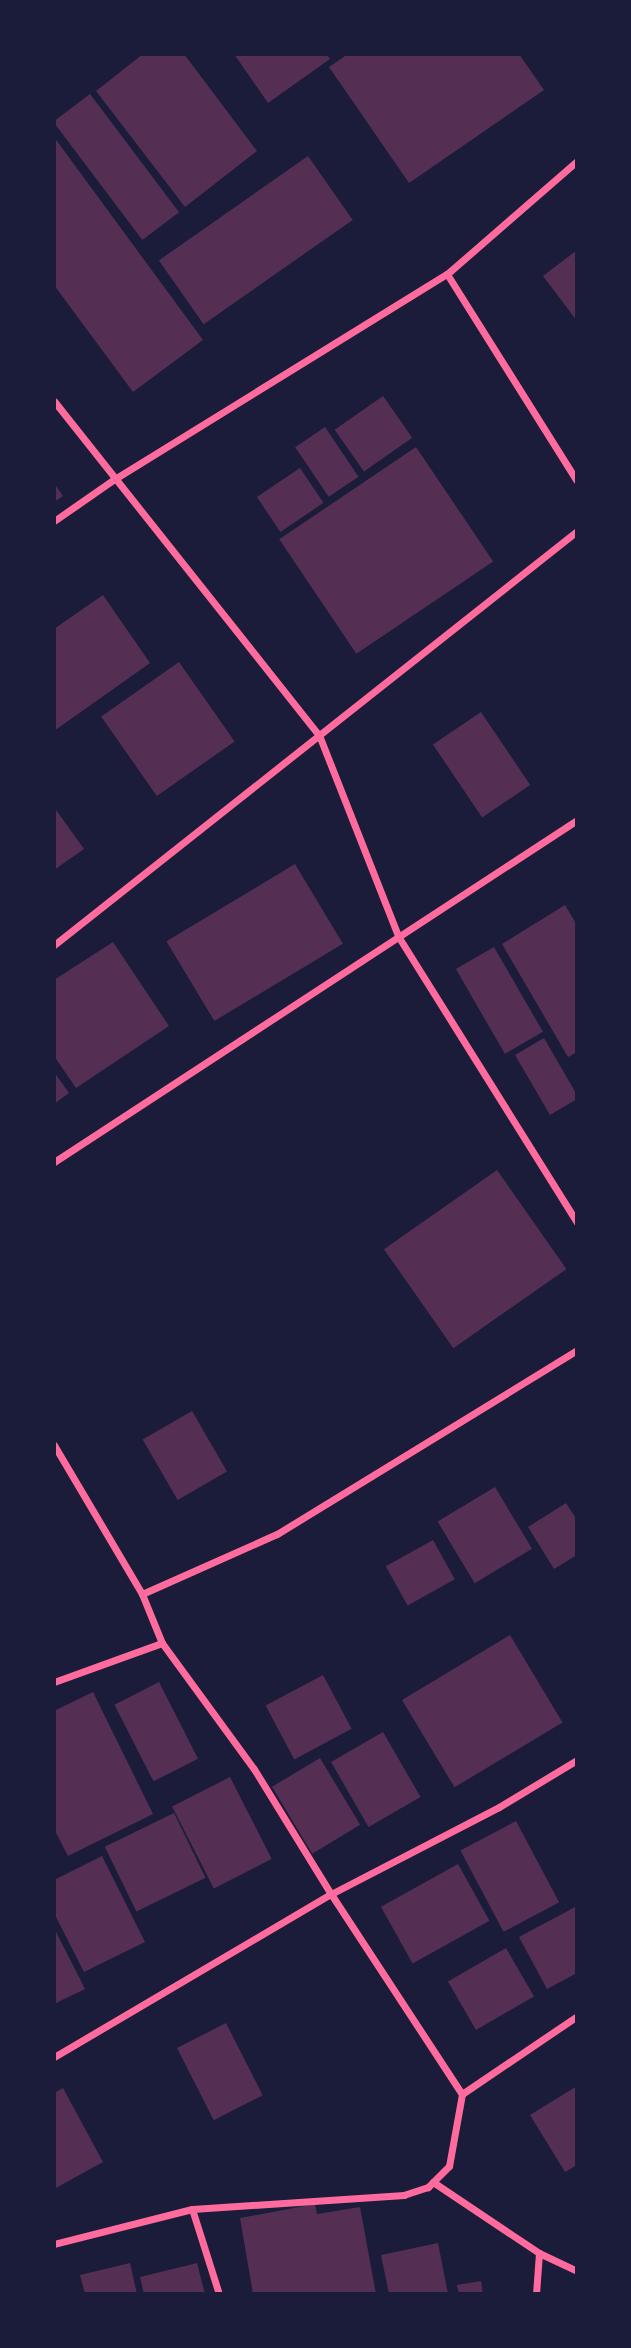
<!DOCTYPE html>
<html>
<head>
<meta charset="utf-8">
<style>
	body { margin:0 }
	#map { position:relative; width:631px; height:2348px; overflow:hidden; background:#1b1b3a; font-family:"Noto Serif",serif }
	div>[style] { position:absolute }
	.building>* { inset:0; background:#542f53; transform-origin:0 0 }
	.minor>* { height:7px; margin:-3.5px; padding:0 3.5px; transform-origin:3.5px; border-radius:3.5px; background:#ff6b9d }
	span { translate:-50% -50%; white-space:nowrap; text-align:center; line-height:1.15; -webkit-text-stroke:5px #1b1b3a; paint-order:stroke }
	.frame { position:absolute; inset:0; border:56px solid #1b1b3a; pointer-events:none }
</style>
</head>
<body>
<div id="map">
	<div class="building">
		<div style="clip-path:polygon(143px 54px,184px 54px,257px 151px,185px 207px,96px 91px)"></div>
		<div style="clip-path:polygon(234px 54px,326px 54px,330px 59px,268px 103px)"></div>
		<div style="clip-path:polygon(348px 54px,519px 54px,544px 90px,409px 183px,329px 67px)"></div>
		<div style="left:90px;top:94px;width:148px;height:46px;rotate:53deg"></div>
		<div style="clip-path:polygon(54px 137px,203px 340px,133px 392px,54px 285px)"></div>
		<div style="left:308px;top:156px;width:78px;height:182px;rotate:55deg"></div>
		<div style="clip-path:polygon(577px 250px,577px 321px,543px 276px)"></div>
		<div style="left:383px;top:396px;width:51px;height:59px;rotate:55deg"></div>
		<div style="left:325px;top:427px;width:60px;height:36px;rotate:56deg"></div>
		<div style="left:416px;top:447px;width:138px;height:165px;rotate:56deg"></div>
		<div style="left:300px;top:468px;width:42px;height:52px;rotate:56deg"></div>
		<div style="clip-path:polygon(54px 483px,63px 496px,54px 502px)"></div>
		<div style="clip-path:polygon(103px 595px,150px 663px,54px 731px,54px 629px)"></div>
		<div style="left:179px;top:662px;width:97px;height:95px;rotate:55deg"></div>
		<div style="left:481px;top:712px;width:88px;height:58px;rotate:56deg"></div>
		<div style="clip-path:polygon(54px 807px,84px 849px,54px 870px)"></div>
		<div style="left:295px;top:864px;width:93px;height:150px;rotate:59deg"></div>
		<div style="clip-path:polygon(565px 905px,577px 925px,577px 1052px,568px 1057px,502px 944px)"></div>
		<div style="clip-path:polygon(113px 942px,169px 1026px,76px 1088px,54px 1056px,54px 980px)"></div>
		<div style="left:494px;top:947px;width:98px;height:44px;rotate:60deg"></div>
		<div style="clip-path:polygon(544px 1038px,577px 1095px,577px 1099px,550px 1115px,515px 1055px)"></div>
		<div style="clip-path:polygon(54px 1072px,69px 1093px,54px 1104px)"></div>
		<div style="left:497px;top:1170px;width:121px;height:138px;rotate:55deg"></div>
		<div style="left:192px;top:1411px;width:70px;height:57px;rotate:60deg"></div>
		<div style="left:495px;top:1487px;width:72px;height:67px;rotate:59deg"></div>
		<div style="clip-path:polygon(566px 1503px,577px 1520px,577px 1555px,554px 1569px,528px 1527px)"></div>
		<div style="left:433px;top:1540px;width:45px;height:54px;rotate:61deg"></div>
		<div style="left:510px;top:1635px;width:102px;height:126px;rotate:59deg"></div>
		<div style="left:323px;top:1675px;width:61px;height:65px;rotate:62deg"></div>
		<div style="left:159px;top:1682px;width:86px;height:50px;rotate:63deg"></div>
		<div style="clip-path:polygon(93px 1692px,153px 1814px,68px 1856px,54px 1829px,54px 1711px)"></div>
		<div style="left:383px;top:1732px;width:75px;height:60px;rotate:60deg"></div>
		<div style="left:320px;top:1758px;width:78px;height:56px;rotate:59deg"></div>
		<div style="left:230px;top:1777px;width:92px;height:65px;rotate:63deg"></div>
		<div style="left:174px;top:1813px;width:72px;height:77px;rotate:64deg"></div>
		<div style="left:516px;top:1821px;width:92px;height:63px;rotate:62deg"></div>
		<div style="clip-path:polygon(102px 1856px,145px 1942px,84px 1972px,54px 1913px,54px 1880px)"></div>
		<div style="left:458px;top:1864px;width:65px;height:88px;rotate:61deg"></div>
		<div style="clip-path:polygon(577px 1906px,577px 1973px,547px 1989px,519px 1937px)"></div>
		<div style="clip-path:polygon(54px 1928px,85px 1989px,54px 2004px)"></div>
		<div style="left:506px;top:1948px;width:56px;height:67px;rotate:60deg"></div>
		<div style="left:226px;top:2023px;width:81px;height:55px;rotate:63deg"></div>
		<div style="clip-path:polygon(577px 2086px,577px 2165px,565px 2172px,530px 2115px)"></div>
		<div style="clip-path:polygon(63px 2088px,103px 2162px,54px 2189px,54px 2093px)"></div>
		<div style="clip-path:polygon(315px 2204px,317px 2214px,360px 2207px,376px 2294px,253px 2294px,240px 2218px)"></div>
		<div style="clip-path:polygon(438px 2243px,448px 2294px,389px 2294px,381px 2255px)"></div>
		<div style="clip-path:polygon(130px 2263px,137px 2294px,85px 2294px,80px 2275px)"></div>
		<div style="clip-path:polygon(197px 2263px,205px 2294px,144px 2294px,140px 2277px)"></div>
		<div style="clip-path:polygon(481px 2281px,483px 2294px,459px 2294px,457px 2285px)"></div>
	</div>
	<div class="minor">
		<div style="left:447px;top:274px;width:244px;rotate:57.9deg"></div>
		<div style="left:54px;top:401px;width:426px;rotate:51.6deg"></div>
		<div style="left:319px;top:735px;width:216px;rotate:68.5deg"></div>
		<div style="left:398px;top:936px;width:338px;rotate:58deg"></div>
		<div style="left:54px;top:521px;width:72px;rotate:-34.8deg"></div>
		<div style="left:113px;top:480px;width:392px;rotate:-31.7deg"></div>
		<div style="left:447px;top:274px;width:172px;rotate:-41deg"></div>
		<div style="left:54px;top:945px;width:667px;rotate:-38.36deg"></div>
		<div style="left:54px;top:1162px;width:625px;rotate:-33.18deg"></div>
		<div style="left:54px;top:1445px;width:173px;rotate:59.4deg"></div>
		<div style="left:142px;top:1594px;width:53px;rotate:67.8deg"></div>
		<div style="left:162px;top:1643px;width:156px;rotate:53.9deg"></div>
		<div style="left:254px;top:1769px;width:147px;rotate:58.4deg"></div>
		<div style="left:331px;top:1894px;width:189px;rotate:-27.4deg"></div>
		<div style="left:499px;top:1807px;width:91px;rotate:-31.1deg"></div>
		<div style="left:142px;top:1594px;width:148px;rotate:-24deg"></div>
		<div style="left:277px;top:1534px;width:352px;rotate:-31.5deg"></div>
		<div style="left:54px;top:1682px;width:115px;rotate:-19.9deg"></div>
		<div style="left:54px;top:2057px;width:321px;rotate:-30.5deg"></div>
		<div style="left:331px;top:1894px;width:239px;rotate:56.8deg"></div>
		<div style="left:462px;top:2094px;width:73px;rotate:100.2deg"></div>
		<div style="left:449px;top:2166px;width:30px;rotate:135deg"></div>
		<div style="left:428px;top:2187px;width:25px;rotate:162deg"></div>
		<div style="left:404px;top:2195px;width:212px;rotate:176.2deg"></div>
		<div style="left:192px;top:2209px;width:142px;rotate:165.8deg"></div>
		<div style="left:462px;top:2094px;width:139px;rotate:-34.1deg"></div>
		<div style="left:433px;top:2182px;width:128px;rotate:33.8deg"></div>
		<div style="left:539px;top:2253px;width:42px;rotate:25.3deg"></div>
		<div style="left:192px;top:2209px;width:89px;rotate:72.4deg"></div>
		<div style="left:536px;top:2294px;width:41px;rotate:-85.8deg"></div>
	</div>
	<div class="frame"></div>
</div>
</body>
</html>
